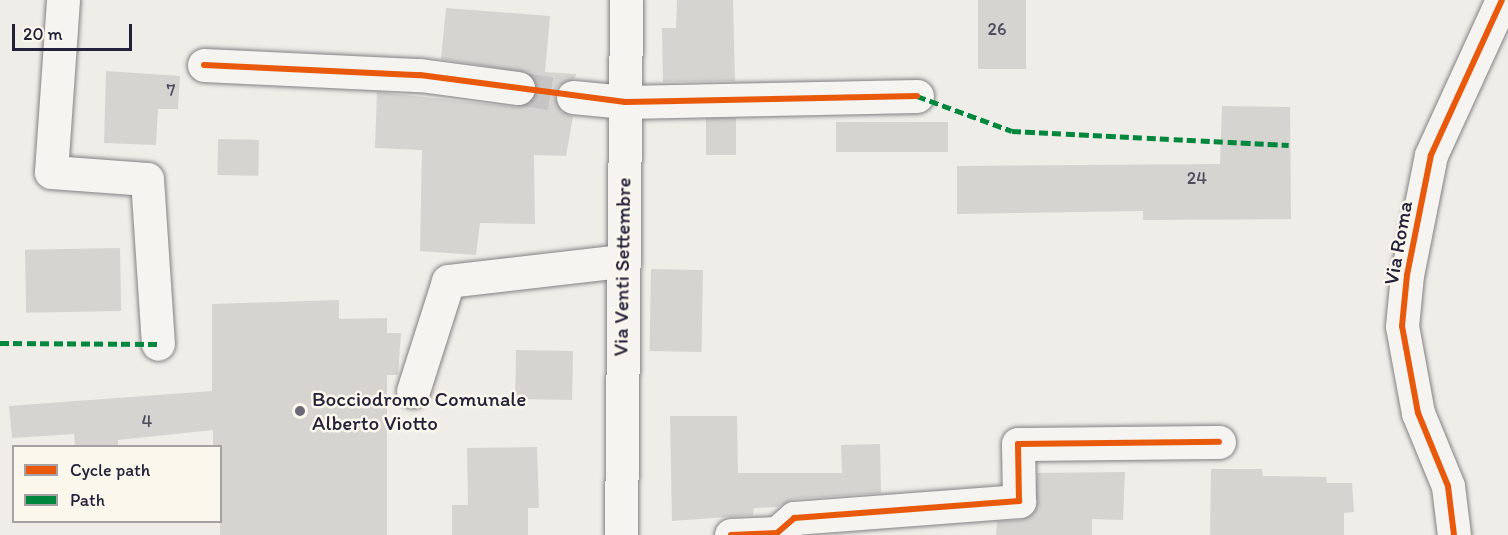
<!DOCTYPE html>
<html>
<head>
<meta charset="utf-8">
<style>
	body { margin:0 }
	#map { position:relative; width:1508px; height:535px; overflow:hidden; background:#efede8; font-family:Itim,sans-serif }
	div>[style] { position:absolute }
	.building>* { inset:0; background:#d6d4d1; transform-origin:0 0 }
	.street-tunnel>* { height:33px; margin-top:-16.5px; transform-origin:0; background:repeating-linear-gradient(90deg,#c6c4c5 0 33px,transparent 0 49px) }
	.roads { filter:drop-shadow(0 0 2px #838284) drop-shadow(0 0 2px #838284) }
	.street>* { height:33px; margin:-16.5px; padding:0 16.5px; transform-origin:16.5px; border-radius:16.5px; background:#f5f4f0 }
	.secondary>* { height:33px; margin:-16.5px; padding:0 16.5px; transform-origin:16.5px; border-radius:16.5px; background:#f5f4f0 }
	.quiet>* { height:4.5px; margin-top:-2.25px; transform-origin:0; background:repeating-linear-gradient(90deg,#00873e 0 9px,transparent 0 13.5px) }
	.cycleway>* { height:6px; margin:-3px; padding:0 3px; transform-origin:3px; border-radius:3px; background:#e8590c }
	.dots>* { width:16px; height:16px; translate:-50% -50%; box-sizing:border-box; border:3px solid #fbf7ec; border-radius:50% }
	span { translate:-50% -50%; white-space:nowrap; text-align:center; line-height:1.15; -webkit-text-stroke:5px #fbf7ec; paint-order:stroke }
	.number-label { font-size:18px; color:#4f4e60 }
	.number-label span { -webkit-text-stroke-width:0 }
	.street-label { font-size:21px; color:#22223b }
	.poi-label { font-size:21px; color:#22223b }
	.left { translate:0 -50%; text-align:left }
	.legend { position:absolute; left:12px; top:445px; width:210px; height:78px; box-sizing:border-box; background:#fbf7ec; border:2px solid #a4a2a5; margin:0; padding:8px 10px; list-style:none; font-size:18px; color:#22223b }
	.legend li { display:flex; align-items:center; gap:12px; height:30px }
	.legend b { width:30px; border:2px solid #a4a2a5 }
	.scale { position:absolute; left:12px; top:24px; width:120px; height:27px; box-sizing:border-box; border:3px solid #22223b; border-top:0; padding-left:8px; font-size:18px; line-height:21px; white-space:nowrap; color:#22223b; -webkit-text-stroke:4px #fbf7ec; paint-order:stroke }
</style>
</head>
<body>
<div id="map">
	<div class="building">
		<div style="clip-path:polygon(677px 0,733px 0,735px 81px,663px 82px,662px 28px,676px 28px)"></div>
		<div style="left:978px;top:0;width:48px;height:69px"></div>
		<div style="clip-path:polygon(446px 8px,550px 16px,545px 72px,576px 74px,575px 78px,558px 86px,554px 95px,562px 112px,573px 116px,566px 156px,534px 155px,535px 224px,480px 223px,476px 255px,420px 251px,422px 150px,375px 148px,377px 92px,516px 107px,533px 99px,535px 81px,529px 73px,441px 59px)"></div>
		<div style="clip-path:polygon(106px 71px,180px 76px,178px 109px,158px 109px,156px 145px,104px 143px)"></div>
		<div style="clip-path:polygon(1222px 106px,1290px 107px,1291px 219px,1143px 220px,1143px 211px,957px 214px,957px 166px,1220px 164px)"></div>
		<div style="left:736px;top:118px;width:37px;height:30px;rotate:90deg"></div>
		<div style="left:948px;top:122px;width:30px;height:112px;rotate:90deg"></div>
		<div style="left:218px;top:139px;width:41px;height:36px;rotate:1deg"></div>
		<div style="left:120px;top:248px;width:63px;height:95px;rotate:89deg"></div>
		<div style="left:651px;top:269px;width:52px;height:82px;rotate:1deg"></div>
		<div style="clip-path:polygon(339px 300px,339px 319px,387px 318px,387px 333px,401px 333px,398px 375px,387px 375px,387px 535px,220px 535px,220px 447px,213px 447px,213px 430px,118px 440px,118px 447px,75px 447px,74px 434px,12px 438px,9px 406px,212px 391px,212px 304px)"></div>
		<div style="left:516px;top:350px;width:57px;height:49px;rotate:1deg"></div>
		<div style="clip-path:polygon(670px 416px,737px 416px,738px 473px,842px 473px,841px 445px,880px 444px,881px 493px,793px 499px,778px 507px,754px 508px,753px 515px,672px 521px)"></div>
		<div style="clip-path:polygon(537px 447px,539px 508px,528px 508px,528px 535px,452px 535px,452px 505px,468px 505px,467px 448px)"></div>
		<div style="clip-path:polygon(1211px 469px,1262px 469px,1263px 476px,1326px 477px,1327px 483px,1352px 483px,1354px 512px,1344px 513px,1344px 535px,1210px 535px)"></div>
		<div style="clip-path:polygon(1125px 472px,1123px 520px,1092px 519px,1092px 535px,996px 535px,997px 521px,1021px 520px,1035px 510px,1037px 473px)"></div>
	</div>
	<div class="street-tunnel">
		<div style="left:518px;top:88px;width:56px;rotate:9.3deg"></div>
	</div>
	<div class="roads">
		<div class="street">
			<div style="left:63px;top:0;width:172px;rotate:94deg"></div>
			<div style="left:51px;top:172px;width:96px;rotate:4.2deg"></div>
			<div style="left:147px;top:179px;width:165px;rotate:86.2deg"></div>
			<div style="left:204px;top:65px;width:216px;rotate:2.7deg"></div>
			<div style="left:420px;top:75px;width:99px;rotate:7.6deg"></div>
			<div style="left:573px;top:97px;width:52px;rotate:5.5deg"></div>
			<div style="left:625px;top:102px;width:292px;rotate:-1.2deg"></div>
			<div style="left:413px;top:391px;width:115px;rotate:-72.3deg"></div>
			<div style="left:448px;top:281px;width:174px;rotate:-6.6deg"></div>
			<div style="left:731px;top:535px;width:46px;rotate:-2.5deg"></div>
			<div style="left:777px;top:533px;width:23px;rotate:-41deg"></div>
			<div style="left:794px;top:518px;width:226px;rotate:-4.3deg"></div>
			<div style="left:1019px;top:501px;width:57px;rotate:-91deg"></div>
			<div style="left:1018px;top:444px;width:201px;rotate:-0.6deg"></div>
		</div>
		<div class="secondary">
			<div style="left:621px;top:535px;width:535px;rotate:-89.46deg"></div>
			<div style="left:1454px;top:535px;width:49px;rotate:-97deg"></div>
			<div style="left:1448px;top:486px;width:79px;rotate:-112.3deg"></div>
			<div style="left:1418px;top:413px;width:88px;rotate:-100.4deg"></div>
			<div style="left:1402px;top:326px;width:51px;rotate:-84.4deg"></div>
			<div style="left:1407px;top:275px;width:122px;rotate:-78.7deg"></div>
			<div style="left:1431px;top:155px;width:170px;rotate:-65.4deg"></div>
		</div>
	</div>
	<div class="quiet">
		<div style="left:917px;top:96px;width:101px;rotate:20.2deg"></div>
		<div style="left:1012px;top:131px;width:277px;rotate:2.9deg"></div>
		<div style="left:0;top:343px;width:158px;rotate:0.4deg"></div>
	</div>
	<div class="cycleway">
		<div style="left:204px;top:65px;width:216px;rotate:2.7deg"></div>
		<div style="left:420px;top:75px;width:207px;rotate:7.5deg"></div>
		<div style="left:625px;top:102px;width:292px;rotate:-1.2deg"></div>
		<div style="left:731px;top:535px;width:46px;rotate:-2.5deg"></div>
		<div style="left:777px;top:533px;width:23px;rotate:-41deg"></div>
		<div style="left:794px;top:518px;width:226px;rotate:-4.3deg"></div>
		<div style="left:1019px;top:501px;width:57px;rotate:-91deg"></div>
		<div style="left:1018px;top:444px;width:201px;rotate:-0.6deg"></div>
		<div style="left:1454px;top:535px;width:49px;rotate:-97deg"></div>
		<div style="left:1448px;top:486px;width:79px;rotate:-112.3deg"></div>
		<div style="left:1418px;top:413px;width:88px;rotate:-100.4deg"></div>
		<div style="left:1402px;top:326px;width:51px;rotate:-84.4deg"></div>
		<div style="left:1407px;top:275px;width:122px;rotate:-78.7deg"></div>
		<div style="left:1431px;top:155px;width:170px;rotate:-65.4deg"></div>
	</div>
	<div class="dots">
		<div style="left:300px;top:411px;background:#6a6978"></div>
	</div>
	<div class="number-label">
		<span style="left:997px;top:29px">26</span>
		<span style="left:171px;top:90px">7</span>
		<span style="left:1197px;top:178px">24</span>
		<span style="left:147px;top:421px">4</span>
	</div>
	<div class="street-label">
		<span style="left:1398px;top:243px;rotate:-80deg">Via Roma</span>
		<span style="left:622px;top:267px;rotate:-89deg">Via Venti Settembre</span>
	</div>
	<div class="poi-label">
		<span class="left" style="left:312px;top:411px">Bocciodromo Comunale<br>Alberto Viotto</span>
	</div>
	<ul class="legend">
	<li><b style="height:8px;background:#e8590c"></b>Cycle path</li>
	<li><b style="height:8px;background:#00873e"></b>Path</li>
	</ul>
	<div class="scale">20 m</div>
</div>
</body>
</html>
